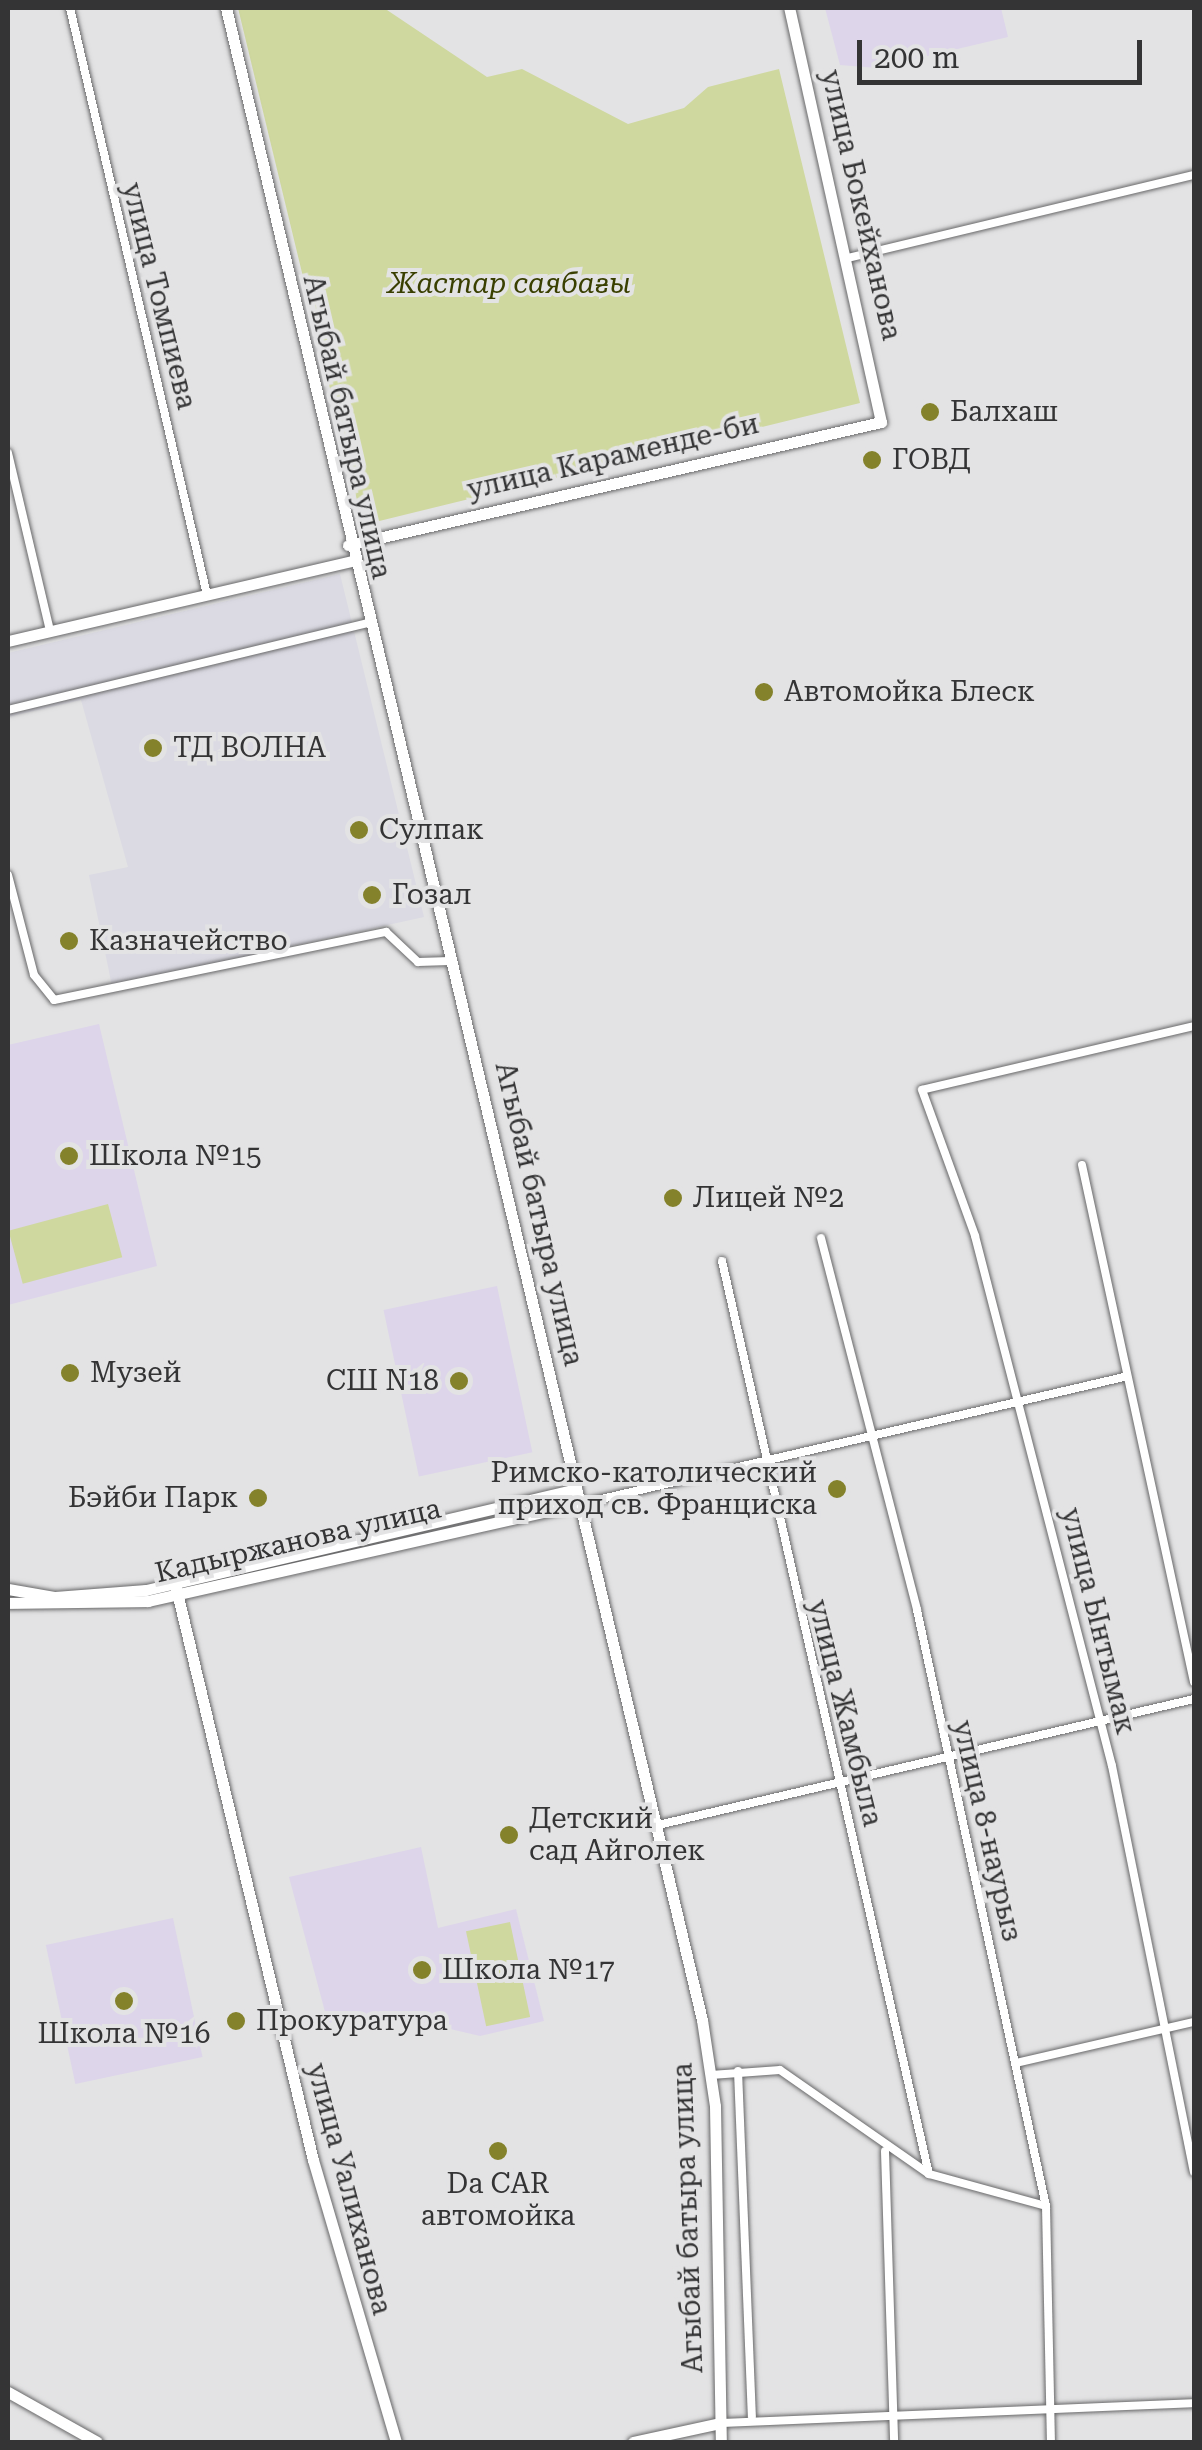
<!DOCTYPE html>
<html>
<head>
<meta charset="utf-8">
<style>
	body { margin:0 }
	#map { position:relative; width:1202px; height:2450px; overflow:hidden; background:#e3e3e4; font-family:"Roboto Serif",serif }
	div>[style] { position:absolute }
	.built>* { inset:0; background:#dbdae3 }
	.education>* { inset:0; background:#ddd5ea; transform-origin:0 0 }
	.green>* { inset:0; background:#cfd89f; transform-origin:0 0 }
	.roads { filter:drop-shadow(0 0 2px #686869) drop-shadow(0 0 2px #686869) }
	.street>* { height:8px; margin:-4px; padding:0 4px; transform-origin:4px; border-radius:4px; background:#fff }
	.secondary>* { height:11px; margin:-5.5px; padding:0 5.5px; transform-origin:5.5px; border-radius:5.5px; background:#fff }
	.dots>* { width:28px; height:28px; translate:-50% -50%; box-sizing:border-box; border:5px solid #e3e3e4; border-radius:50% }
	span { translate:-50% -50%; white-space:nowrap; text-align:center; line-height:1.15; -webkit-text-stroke:8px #e3e3e4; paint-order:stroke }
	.street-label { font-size:28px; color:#343435 }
	.park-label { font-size:28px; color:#393f00; font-style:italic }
	.poi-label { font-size:28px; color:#343435 }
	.left { translate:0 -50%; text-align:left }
	.right { translate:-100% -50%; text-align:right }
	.frame { position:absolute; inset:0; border:10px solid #343435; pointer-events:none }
	.scale { position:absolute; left:857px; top:40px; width:285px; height:45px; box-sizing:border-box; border:5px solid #343435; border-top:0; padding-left:12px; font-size:30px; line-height:35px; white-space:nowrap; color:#343435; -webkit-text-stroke:8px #e3e3e4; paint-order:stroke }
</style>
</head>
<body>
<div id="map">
	<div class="built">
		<div style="clip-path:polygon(340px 574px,424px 917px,112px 986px,89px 875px,128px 867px,81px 700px,8px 717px,8px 653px)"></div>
	</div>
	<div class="education">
		<div style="clip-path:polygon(825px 8px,1001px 8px,1008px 37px,877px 68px,840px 65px)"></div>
		<div style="clip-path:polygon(99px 1024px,157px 1266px,8px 1305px,8px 1045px)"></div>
		<div style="left:497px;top:1286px;width:170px;height:116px;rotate:78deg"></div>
		<div style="clip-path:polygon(421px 1847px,438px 1928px,516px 1909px,544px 2021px,480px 2036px,378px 2012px,328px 2023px,289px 1877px)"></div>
		<div style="left:173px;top:1918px;width:142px;height:130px;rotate:78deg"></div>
	</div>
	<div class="green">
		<div style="clip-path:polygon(238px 8px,384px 8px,487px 77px,522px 69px,628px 124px,684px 108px,708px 87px,779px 69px,860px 403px,363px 525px)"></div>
		<div style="left:108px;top:1204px;width:55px;height:103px;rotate:75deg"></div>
		<div style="left:510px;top:1922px;width:97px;height:45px;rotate:78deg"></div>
	</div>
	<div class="roads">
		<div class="street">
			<div style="left:70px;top:8px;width:603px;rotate:76.86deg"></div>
			<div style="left:848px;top:258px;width:356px;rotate:-13.5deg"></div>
			<div style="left:8px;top:453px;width:183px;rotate:76.7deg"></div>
			<div style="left:8px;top:710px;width:370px;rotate:-13.6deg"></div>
			<div style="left:8px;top:875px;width:103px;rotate:75.4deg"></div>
			<div style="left:34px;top:975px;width:32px;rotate:51deg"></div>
			<div style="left:54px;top:1000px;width:339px;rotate:-11.6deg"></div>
			<div style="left:386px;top:932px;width:44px;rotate:43.2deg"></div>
			<div style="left:418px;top:962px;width:32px;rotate:-2deg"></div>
			<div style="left:1194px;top:1026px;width:279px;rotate:166.8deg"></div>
			<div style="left:922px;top:1090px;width:155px;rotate:70deg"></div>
			<div style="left:975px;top:1236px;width:547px;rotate:75.51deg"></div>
			<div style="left:1112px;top:1766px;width:414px;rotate:78.6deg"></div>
			<div style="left:1082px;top:1165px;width:529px;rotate:77.78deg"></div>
			<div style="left:821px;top:1238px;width:384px;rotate:75.5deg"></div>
			<div style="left:917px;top:1610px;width:610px;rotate:77.79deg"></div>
			<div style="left:1046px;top:2206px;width:236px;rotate:88.8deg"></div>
			<div style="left:722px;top:1261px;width:936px;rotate:77.23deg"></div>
			<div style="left:580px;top:1504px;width:559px;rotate:-13.14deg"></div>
			<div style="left:658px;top:1825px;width:551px;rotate:-13.23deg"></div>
			<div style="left:1016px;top:2063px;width:183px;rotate:-13deg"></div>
			<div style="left:738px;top:2071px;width:346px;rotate:87.7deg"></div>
			<div style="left:711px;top:2075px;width:69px;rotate:-4.1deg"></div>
			<div style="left:780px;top:2070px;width:182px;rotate:34.9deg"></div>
			<div style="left:929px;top:2174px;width:121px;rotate:15.3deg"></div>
			<div style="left:885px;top:2151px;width:291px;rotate:88.2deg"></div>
			<div style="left:720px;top:2423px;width:474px;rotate:-2.4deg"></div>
		</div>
		<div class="secondary">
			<div style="left:226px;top:8px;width:2068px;rotate:76.69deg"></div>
			<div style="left:702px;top:2020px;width:87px;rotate:81.4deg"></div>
			<div style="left:715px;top:2106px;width:336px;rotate:89deg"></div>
			<div style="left:348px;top:545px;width:547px;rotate:-12.99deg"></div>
			<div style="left:881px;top:422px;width:424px;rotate:-102.5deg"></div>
			<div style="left:8px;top:641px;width:353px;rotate:-13.1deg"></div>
			<div style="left:175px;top:1584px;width:592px;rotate:76.53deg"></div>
			<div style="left:313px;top:2160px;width:294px;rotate:73.6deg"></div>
			<div style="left:8px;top:1589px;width:48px;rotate:9.7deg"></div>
			<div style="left:55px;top:1597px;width:91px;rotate:-4.4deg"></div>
			<div style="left:146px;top:1590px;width:442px;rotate:-13.2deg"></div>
			<div style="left:8px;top:1603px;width:140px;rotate:-0.8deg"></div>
			<div style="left:148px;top:1601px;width:443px;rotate:-12.7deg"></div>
			<div style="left:8px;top:2392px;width:102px;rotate:29.3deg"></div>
			<div style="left:633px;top:2442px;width:89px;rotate:-12.3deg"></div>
		</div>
	</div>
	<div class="dots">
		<div style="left:930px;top:412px;background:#84822b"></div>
		<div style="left:872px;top:460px;background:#84822b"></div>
		<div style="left:764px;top:692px;background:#84822b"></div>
		<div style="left:153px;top:748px;background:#84822b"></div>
		<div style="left:359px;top:830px;background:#84822b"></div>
		<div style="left:372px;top:895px;background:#84822b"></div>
		<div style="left:69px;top:941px;background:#84822b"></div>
		<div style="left:69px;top:1156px;background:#84822b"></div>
		<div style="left:673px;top:1198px;background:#84822b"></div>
		<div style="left:70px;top:1373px;background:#84822b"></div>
		<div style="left:459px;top:1381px;background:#84822b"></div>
		<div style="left:837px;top:1489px;background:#84822b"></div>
		<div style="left:258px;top:1498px;background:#84822b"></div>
		<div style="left:509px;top:1835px;background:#84822b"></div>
		<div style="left:422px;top:1970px;background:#84822b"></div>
		<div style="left:124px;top:2001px;background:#84822b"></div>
		<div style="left:236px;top:2021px;background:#84822b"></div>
		<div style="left:498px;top:2151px;background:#84822b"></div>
	</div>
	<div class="street-label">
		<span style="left:861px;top:205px;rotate:77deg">улица Бокейханова</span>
		<span style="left:159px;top:296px;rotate:76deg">улица Томпиева</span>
		<span style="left:347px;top:427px;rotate:77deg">Агыбай батыра улица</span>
		<span style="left:613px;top:457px;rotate:-13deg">улица Караменде-би</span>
		<span style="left:539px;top:1214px;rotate:77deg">Агыбай батыра улица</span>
		<span style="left:298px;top:1541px;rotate:-13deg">Кадыржанова улица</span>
		<span style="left:1098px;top:1621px;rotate:76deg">улица Ынтымак</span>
		<span style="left:845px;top:1713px;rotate:76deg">улица Жамбыла</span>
		<span style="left:987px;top:1831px;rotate:77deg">улица 8-наурыз</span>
		<span style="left:349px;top:2189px;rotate:75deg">улица Уалиханова</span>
		<span style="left:688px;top:2218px;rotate:-92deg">Агыбай батыра улица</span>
	</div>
	<div class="park-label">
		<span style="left:509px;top:284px">Жастар саябағы</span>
	</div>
	<div class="poi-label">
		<span class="left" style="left:950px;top:412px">Балхаш</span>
		<span class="left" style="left:892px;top:460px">ГОВД</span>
		<span class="left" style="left:784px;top:692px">Автомойка Блеск</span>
		<span class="left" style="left:173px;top:748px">ТД ВОЛНА</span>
		<span class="left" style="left:379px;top:830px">Сулпак</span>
		<span class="left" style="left:392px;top:895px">Гозал</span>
		<span class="left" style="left:89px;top:941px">Казначейство</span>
		<span class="left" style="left:89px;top:1156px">Школа №15</span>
		<span class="left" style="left:693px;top:1198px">Лицей №2</span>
		<span class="left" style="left:90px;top:1373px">Музей</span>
		<span class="right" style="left:439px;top:1381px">СШ N18</span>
		<span class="right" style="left:817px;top:1489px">Римско-католический<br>приход св. Франциска</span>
		<span class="right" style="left:238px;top:1498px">Бэйби Парк</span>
		<span class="left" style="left:529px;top:1835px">Детский<br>сад Айголек</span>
		<span class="left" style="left:442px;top:1970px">Школа №17</span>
		<span class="left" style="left:256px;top:2021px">Прокуратура</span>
		<span style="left:124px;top:2034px">Школа №16</span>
		<span style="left:498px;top:2200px">Da CAR<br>автомойка</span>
	</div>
	<div class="frame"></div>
	<div class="scale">200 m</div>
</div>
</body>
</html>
